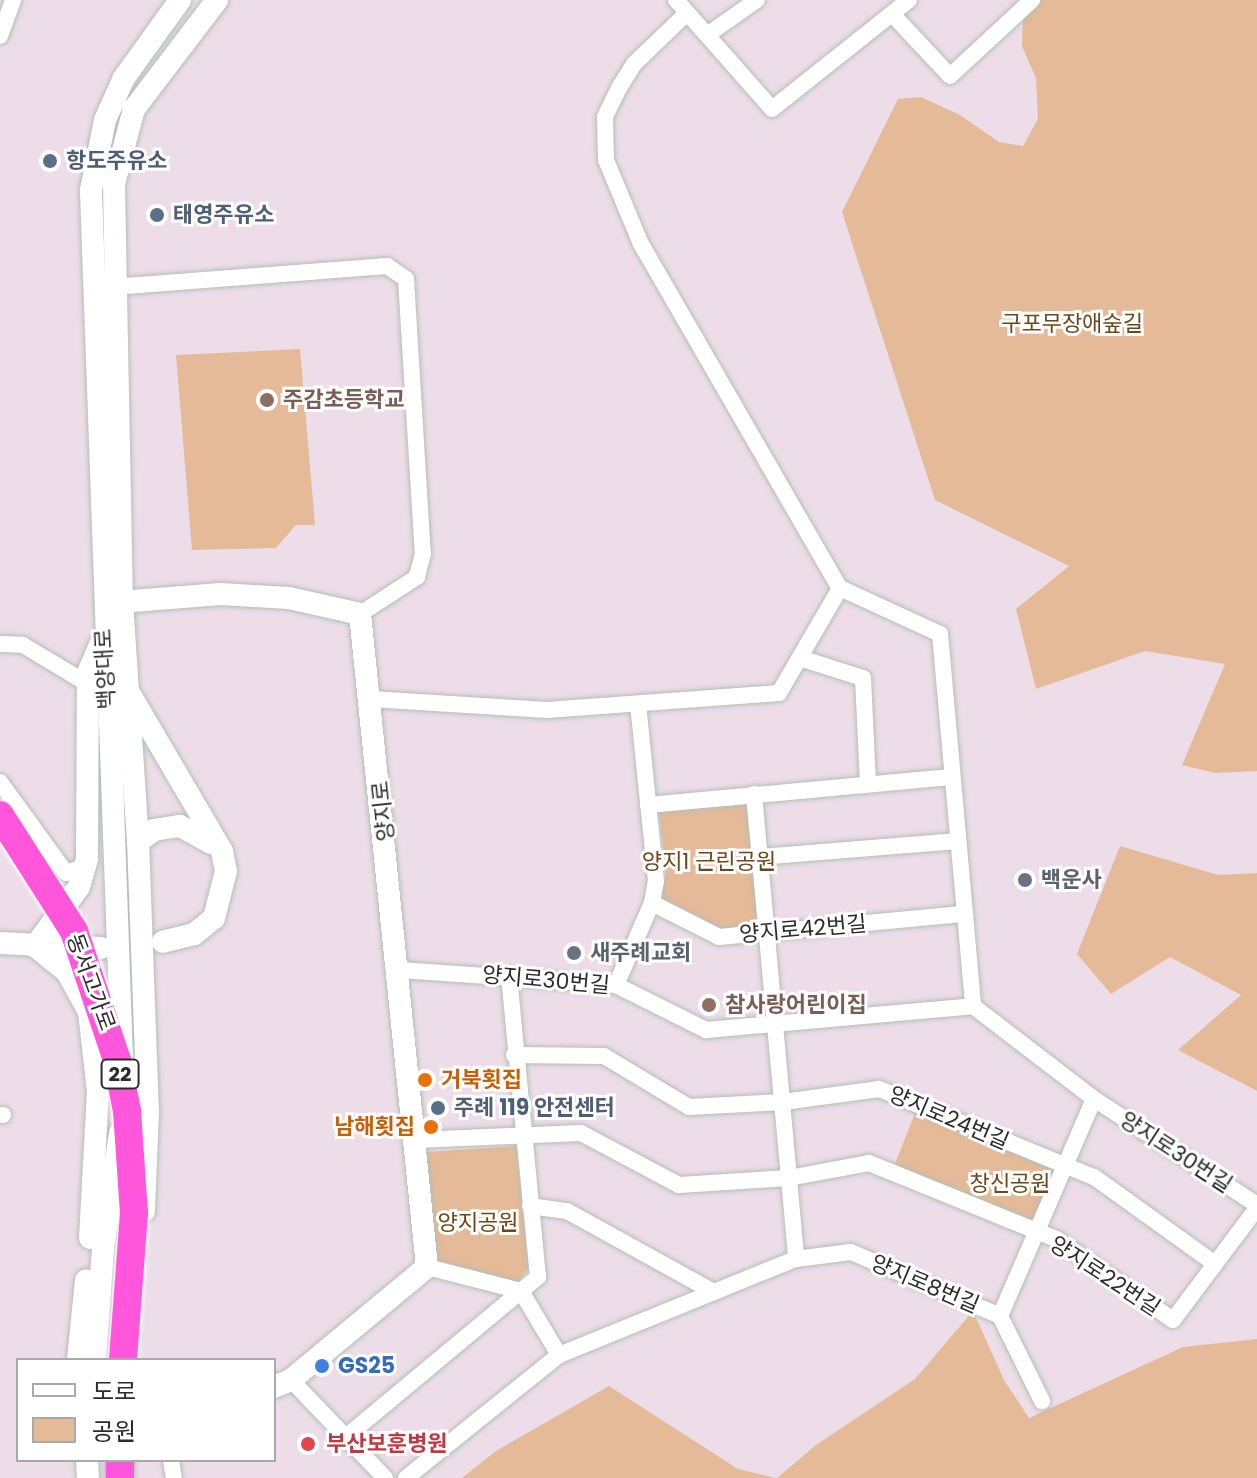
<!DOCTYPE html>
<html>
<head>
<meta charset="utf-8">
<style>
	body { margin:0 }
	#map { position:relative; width:1257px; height:1478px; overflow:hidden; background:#eddde8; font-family:Poppins,"Noto Sans KR",sans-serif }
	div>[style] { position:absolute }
	.green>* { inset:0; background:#e5ba98 }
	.roads { filter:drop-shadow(0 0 2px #b1bfb9) drop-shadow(0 0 2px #b1bfb9) }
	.street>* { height:16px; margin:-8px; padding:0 8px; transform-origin:8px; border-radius:8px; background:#fff }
	.secondary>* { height:22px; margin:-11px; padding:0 11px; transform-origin:11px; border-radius:11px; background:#fff }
	.highway>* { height:28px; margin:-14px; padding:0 14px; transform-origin:14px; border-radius:14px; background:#ff56dc }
	.bridges { filter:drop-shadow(0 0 2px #fff) drop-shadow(0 0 2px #fff) }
	.highway-bridge>* { height:28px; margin:-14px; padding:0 14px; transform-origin:14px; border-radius:14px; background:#ff56dc }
	.dots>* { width:22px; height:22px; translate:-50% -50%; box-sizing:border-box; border:4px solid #fff; border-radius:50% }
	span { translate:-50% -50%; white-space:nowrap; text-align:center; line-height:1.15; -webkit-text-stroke:6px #fff; paint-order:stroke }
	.shield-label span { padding:2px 6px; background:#fff; border:2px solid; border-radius:6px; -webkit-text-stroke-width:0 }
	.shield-label { font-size:20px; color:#2b2b2b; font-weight:700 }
	.service-label { font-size:22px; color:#4e5e75; font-weight:700 }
	.left { translate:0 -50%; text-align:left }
	.park-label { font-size:22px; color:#6b4719 }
	.education-label { font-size:22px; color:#785e54; font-weight:700 }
	.street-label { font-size:22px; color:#2b2b2b }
	.worship-label { font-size:22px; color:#5b616d; font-weight:700 }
	.food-label { font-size:22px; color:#c56008; font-weight:700 }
	.right { translate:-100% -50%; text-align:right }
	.shop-label { font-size:22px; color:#366cbe; font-weight:700 }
	.health-label { font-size:22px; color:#be3a42; font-weight:700 }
	.legend { position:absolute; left:16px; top:1358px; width:260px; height:104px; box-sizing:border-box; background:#fff; border:2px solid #aaa; margin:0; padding:10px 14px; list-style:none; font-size:24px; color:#2b2b2b }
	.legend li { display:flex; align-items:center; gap:16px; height:40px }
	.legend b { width:40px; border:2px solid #aaa }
</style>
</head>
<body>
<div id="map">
	<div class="green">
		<div style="clip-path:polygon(1038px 0,1257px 0,1257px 771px,1215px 773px,1182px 765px,1225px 664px,1145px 651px,1036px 689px,1016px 609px,1069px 566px,935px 500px,842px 212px,898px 99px,921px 97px,960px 115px,999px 142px,1023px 146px,1038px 119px,1036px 78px,1022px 46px,1023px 14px)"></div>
		<div style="clip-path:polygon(300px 349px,315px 525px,296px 525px,276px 548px,192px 550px,176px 355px)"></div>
		<div style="clip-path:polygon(746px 805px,761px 924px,722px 930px,660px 900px,666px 875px,659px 811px)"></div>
		<div style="clip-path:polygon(1120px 846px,1218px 875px,1257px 873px,1257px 1091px,1178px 1050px,1241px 995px,1170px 957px,1111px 994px,1077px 954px)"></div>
		<div style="clip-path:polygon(916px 1111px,1052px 1169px,1056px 1161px,1032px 1226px,894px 1166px)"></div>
		<div style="clip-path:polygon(516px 1146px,529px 1268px,518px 1282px,436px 1260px,425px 1152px)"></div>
		<div style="clip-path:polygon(973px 1311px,1004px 1380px,1029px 1418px,1183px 1347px,1257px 1339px,1257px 1478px,777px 1478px,816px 1445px,915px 1379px)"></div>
		<div style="clip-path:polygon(609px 1386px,738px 1469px,775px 1478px,462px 1478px,496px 1451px)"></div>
	</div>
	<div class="roads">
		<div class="street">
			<div style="left:676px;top:0;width:145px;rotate:48.6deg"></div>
			<div style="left:772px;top:109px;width:175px;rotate:-38.5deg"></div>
			<div style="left:687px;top:13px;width:74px;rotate:136.1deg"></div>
			<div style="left:634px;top:64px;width:26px;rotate:122deg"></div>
			<div style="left:620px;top:86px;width:34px;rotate:116deg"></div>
			<div style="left:605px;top:117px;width:43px;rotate:88.7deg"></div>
			<div style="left:606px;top:160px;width:91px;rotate:67.4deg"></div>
			<div style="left:641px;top:244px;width:397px;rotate:60deg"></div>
			<div style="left:893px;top:15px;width:83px;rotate:46.9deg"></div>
			<div style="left:950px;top:76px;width:112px;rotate:-42.8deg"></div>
			<div style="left:707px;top:35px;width:61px;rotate:-35deg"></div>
			<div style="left:0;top:36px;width:38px;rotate:-70deg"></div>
			<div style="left:113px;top:287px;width:275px;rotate:-4.4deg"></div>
			<div style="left:387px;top:266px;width:23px;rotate:34deg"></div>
			<div style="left:406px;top:279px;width:276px;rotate:86.5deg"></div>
			<div style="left:423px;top:554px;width:24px;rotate:105deg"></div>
			<div style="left:417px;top:577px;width:68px;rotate:147deg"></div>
			<div style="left:0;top:644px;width:23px;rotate:2deg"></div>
			<div style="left:23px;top:645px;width:76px;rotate:31deg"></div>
			<div style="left:803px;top:659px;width:63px;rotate:17.6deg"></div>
			<div style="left:863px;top:678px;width:105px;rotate:87.3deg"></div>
			<div style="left:371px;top:699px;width:176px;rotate:3.6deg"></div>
			<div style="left:547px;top:710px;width:233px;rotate:-4.2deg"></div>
			<div style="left:779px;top:693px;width:121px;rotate:-59.8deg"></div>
			<div style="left:840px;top:588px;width:110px;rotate:24.7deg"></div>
			<div style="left:940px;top:634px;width:373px;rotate:84.9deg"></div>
			<div style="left:0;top:782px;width:112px;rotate:54deg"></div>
			<div style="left:66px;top:873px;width:20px;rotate:-20deg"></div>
			<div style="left:754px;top:794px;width:467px;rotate:84.8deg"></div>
			<div style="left:648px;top:805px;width:304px;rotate:-5.3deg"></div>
			<div style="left:759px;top:857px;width:198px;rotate:-4.6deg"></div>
			<div style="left:652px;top:903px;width:75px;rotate:26.9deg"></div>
			<div style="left:719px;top:937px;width:244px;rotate:-5.4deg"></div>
			<div style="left:401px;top:970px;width:216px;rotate:4deg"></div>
			<div style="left:616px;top:985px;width:101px;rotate:26.6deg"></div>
			<div style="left:706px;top:1030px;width:268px;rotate:-5.1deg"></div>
			<div style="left:973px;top:1006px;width:153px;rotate:37.5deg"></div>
			<div style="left:1094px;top:1099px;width:194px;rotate:33deg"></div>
			<div style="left:616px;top:985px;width:90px;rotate:-66.3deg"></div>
			<div style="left:652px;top:903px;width:22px;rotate:-80deg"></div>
			<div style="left:656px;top:881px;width:178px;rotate:-95.8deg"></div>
			<div style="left:514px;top:1055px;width:90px;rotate:0.6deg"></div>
			<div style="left:604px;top:1056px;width:99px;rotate:31deg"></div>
			<div style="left:689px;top:1107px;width:94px;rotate:-3deg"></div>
			<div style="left:783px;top:1102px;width:97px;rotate:-7.7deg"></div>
			<div style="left:879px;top:1089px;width:232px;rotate:22.3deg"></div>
			<div style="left:1094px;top:1177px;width:149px;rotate:35.7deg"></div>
			<div style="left:0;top:1115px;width:3px"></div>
			<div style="left:416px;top:1140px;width:165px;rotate:-2.4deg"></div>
			<div style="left:581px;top:1133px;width:111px;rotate:28deg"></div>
			<div style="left:679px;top:1185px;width:110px;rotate:-3.6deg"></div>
			<div style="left:789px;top:1178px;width:81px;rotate:-10.6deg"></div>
			<div style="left:869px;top:1163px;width:202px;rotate:22.1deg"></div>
			<div style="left:1056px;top:1239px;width:142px;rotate:34.7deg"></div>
			<div style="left:1173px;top:1320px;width:140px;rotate:-53.1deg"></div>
			<div style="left:530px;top:1206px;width:37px;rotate:8deg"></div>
			<div style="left:567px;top:1211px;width:168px;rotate:28.9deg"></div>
			<div style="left:427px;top:1267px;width:97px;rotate:14.3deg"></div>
			<div style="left:521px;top:1291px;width:74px;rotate:59.3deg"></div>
			<div style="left:1000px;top:1316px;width:236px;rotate:-66.6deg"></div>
			<div style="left:291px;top:1380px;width:136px;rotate:46.2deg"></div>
			<div style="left:347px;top:1436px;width:249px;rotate:-39.8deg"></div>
			<div style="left:538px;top:1277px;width:302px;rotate:-95.5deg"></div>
			<div style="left:171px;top:1460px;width:18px;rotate:81deg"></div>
			<div style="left:406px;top:1478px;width:196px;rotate:-38.8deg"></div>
			<div style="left:559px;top:1355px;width:256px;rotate:-22.1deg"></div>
			<div style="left:796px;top:1259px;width:55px;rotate:-7.3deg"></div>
			<div style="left:851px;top:1252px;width:162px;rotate:23.2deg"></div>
			<div style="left:1000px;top:1316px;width:95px;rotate:63.7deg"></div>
		</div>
		<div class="secondary">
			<div style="left:108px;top:603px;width:112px;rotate:-4.6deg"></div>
			<div style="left:220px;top:594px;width:69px;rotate:3.3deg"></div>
			<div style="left:289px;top:598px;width:73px;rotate:12.7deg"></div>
			<div style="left:360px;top:614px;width:656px;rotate:84.14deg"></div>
			<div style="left:427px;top:1267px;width:177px;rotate:140.3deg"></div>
			<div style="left:291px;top:1380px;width:18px;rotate:158deg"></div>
			<div style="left:131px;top:696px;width:180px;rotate:59.6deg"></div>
			<div style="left:222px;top:851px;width:20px;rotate:79deg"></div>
			<div style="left:226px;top:871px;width:49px;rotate:104.3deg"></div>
			<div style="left:214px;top:918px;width:26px;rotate:141deg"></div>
			<div style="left:194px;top:934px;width:32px;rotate:166deg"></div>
			<div style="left:138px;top:842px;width:20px;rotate:-37deg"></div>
			<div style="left:154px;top:830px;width:26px;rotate:-9deg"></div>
			<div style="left:180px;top:826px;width:35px;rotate:29deg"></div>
			<div style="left:0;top:943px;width:101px;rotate:2.8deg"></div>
			<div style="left:122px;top:1058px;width:869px;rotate:-92.05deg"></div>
			<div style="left:91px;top:190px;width:71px;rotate:-78.7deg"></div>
			<div style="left:105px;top:120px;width:46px;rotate:-65.7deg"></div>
			<div style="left:124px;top:78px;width:96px;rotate:-54.3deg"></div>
			<div style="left:144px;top:1211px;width:98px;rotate:-87.7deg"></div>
			<div style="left:148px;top:1113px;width:271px;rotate:-92.1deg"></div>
			<div style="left:138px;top:842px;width:240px;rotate:-93.8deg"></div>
			<div style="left:122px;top:603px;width:419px;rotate:-91.1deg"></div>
			<div style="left:114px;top:184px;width:78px;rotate:-75.1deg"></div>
			<div style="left:134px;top:109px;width:137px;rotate:-52.7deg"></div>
			<div style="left:90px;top:1238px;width:146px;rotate:-86.9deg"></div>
			<div style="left:98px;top:1092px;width:81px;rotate:-96.4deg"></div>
			<div style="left:89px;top:1012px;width:46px;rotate:-118.8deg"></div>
			<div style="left:67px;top:972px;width:41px;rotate:-140.9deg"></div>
			<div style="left:35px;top:946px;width:74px;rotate:-53.3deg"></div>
			<div style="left:79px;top:887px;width:29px;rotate:-74deg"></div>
			<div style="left:87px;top:859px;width:186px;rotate:-89.7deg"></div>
			<div style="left:88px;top:673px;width:30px;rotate:-67deg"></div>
			<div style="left:78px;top:1360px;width:80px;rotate:-84.3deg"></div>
			<div style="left:95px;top:1360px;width:112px;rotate:-85.9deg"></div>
			<div style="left:103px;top:1248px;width:116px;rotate:-81.6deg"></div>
			<div style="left:87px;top:1460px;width:18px;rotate:87deg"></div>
		</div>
		<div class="highway">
			<div style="left:120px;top:1478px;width:18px;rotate:-90deg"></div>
		</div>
	</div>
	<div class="bridges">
		<div class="highway-bridge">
			<div style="left:0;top:815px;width:138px;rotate:57.5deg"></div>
			<div style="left:74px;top:931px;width:136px;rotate:71.6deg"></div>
			<div style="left:117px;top:1060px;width:52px;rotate:78.9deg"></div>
			<div style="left:127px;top:1111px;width:102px;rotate:86.1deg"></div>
			<div style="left:134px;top:1213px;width:147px;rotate:94.3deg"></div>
		</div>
	</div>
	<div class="dots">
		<div style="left:50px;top:161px;background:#5c6f8a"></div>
		<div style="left:157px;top:215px;background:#5c6f8a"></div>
		<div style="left:267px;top:400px;background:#8d6e63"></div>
		<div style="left:1025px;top:880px;background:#6b7280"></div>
		<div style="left:574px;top:953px;background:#6b7280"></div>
		<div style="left:709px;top:1005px;background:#8d6e63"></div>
		<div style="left:425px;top:1080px;background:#e8710a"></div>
		<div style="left:438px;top:1108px;background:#5c6f8a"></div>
		<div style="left:431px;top:1127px;background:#e8710a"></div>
		<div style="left:322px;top:1366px;background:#3f7fe0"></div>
		<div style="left:308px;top:1444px;background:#e0444e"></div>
	</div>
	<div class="shield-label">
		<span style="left:120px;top:1074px">22</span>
	</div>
	<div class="service-label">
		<span class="left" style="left:66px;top:161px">항도주유소</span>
		<span class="left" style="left:173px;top:215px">태영주유소</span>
		<span class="left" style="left:454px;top:1108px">주례 119 안전센터</span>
	</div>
	<div class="park-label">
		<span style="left:1072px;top:324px">구포무장애숲길</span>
		<span style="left:709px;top:862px">양지1 근린공원</span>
		<span style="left:1010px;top:1184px">창신공원</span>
		<span style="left:478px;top:1223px">양지공원</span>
	</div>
	<div class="education-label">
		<span class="left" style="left:283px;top:400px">주감초등학교</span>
		<span class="left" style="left:725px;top:1005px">참사랑어린이집</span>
	</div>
	<div class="street-label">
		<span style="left:105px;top:669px;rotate:-93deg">백양대로</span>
		<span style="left:383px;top:811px;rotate:-96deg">양지로</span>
		<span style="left:803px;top:929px;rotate:-5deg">양지로42번길</span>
		<span style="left:546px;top:980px;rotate:5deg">양지로30번길</span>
		<span style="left:91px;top:982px;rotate:70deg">동서고가로</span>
		<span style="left:949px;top:1118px;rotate:23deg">양지로24번길</span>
		<span style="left:1176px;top:1152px;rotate:33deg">양지로30번길</span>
		<span style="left:1105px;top:1276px;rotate:33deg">양지로22번길</span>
		<span style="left:925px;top:1284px;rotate:23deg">양지로8번길</span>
	</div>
	<div class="worship-label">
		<span class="left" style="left:1041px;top:880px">백운사</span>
		<span class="left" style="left:590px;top:953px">새주례교회</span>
	</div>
	<div class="food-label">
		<span class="left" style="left:441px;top:1080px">거북횟집</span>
		<span class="right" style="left:415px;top:1127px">남해횟집</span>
	</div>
	<div class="shop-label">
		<span class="left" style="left:338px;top:1366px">GS25</span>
	</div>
	<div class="health-label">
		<span class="left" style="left:326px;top:1444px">부산보훈병원</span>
	</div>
	<ul class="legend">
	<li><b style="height:10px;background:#fff"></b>도로</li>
	<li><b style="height:22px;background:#e5ba98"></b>공원</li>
	</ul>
</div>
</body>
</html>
